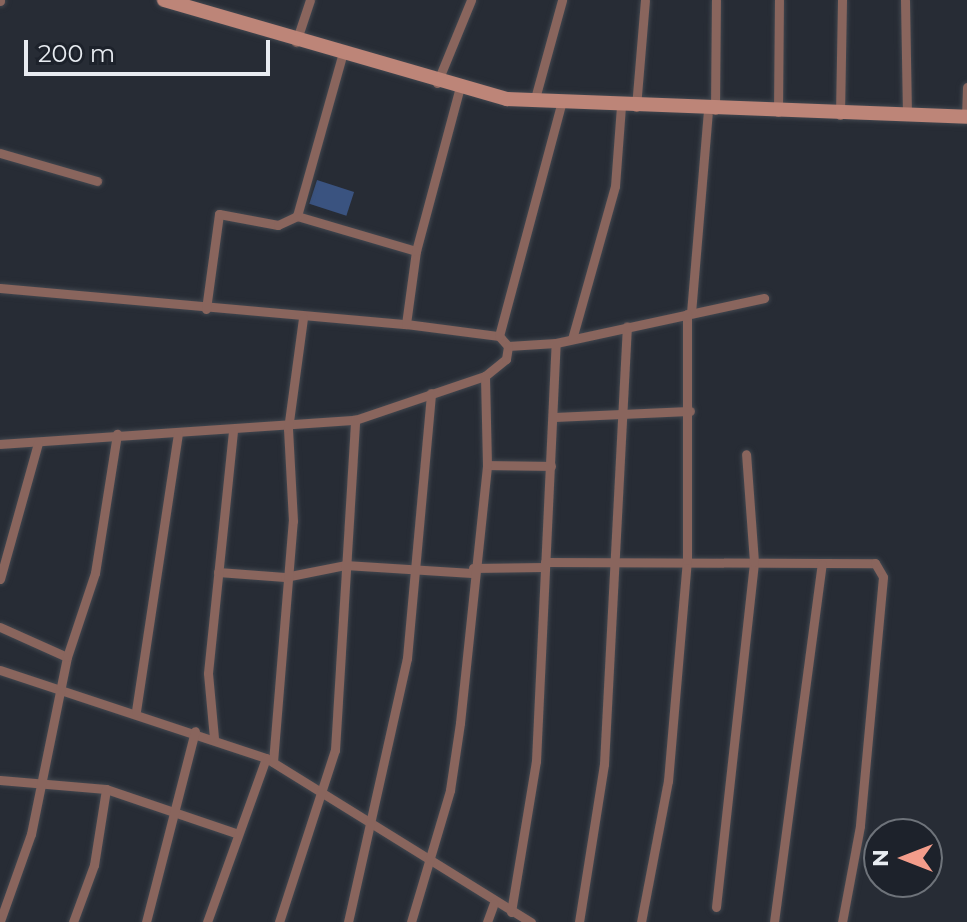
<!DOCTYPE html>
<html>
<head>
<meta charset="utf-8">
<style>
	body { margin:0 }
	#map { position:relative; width:967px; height:922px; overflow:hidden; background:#272c35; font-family:Montserrat,sans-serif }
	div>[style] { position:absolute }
	.green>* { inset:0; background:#3a5380; transform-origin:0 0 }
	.roads { filter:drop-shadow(0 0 2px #42474f) drop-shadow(0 0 2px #42474f) }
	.street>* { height:9px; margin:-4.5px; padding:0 4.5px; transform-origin:4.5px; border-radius:4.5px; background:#89655d }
	.secondary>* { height:14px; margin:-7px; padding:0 7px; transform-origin:7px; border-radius:7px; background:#bd8578 }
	span { translate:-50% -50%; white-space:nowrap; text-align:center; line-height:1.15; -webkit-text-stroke:8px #1d222b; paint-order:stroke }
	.north { position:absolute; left:863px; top:818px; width:80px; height:80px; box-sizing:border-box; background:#1d222b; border:2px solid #6e737a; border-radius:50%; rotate:270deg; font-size:22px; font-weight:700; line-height:32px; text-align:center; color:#e8ecf1 }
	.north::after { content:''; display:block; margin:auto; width:28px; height:36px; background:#f49d8b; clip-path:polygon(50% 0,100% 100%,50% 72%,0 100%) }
	.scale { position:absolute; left:24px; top:40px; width:246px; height:36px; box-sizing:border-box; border:4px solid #e8ecf1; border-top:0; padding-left:10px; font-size:24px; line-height:28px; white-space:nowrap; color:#e8ecf1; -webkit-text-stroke:6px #1d222b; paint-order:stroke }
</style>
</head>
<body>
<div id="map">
	<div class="green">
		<div style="left:317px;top:180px;width:39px;height:25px;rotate:18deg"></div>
	</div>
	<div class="roads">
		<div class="street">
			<div style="left:905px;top:0;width:116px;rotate:89deg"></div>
			<div style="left:0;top:1px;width:1px;rotate:-90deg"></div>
			<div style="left:296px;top:42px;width:44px;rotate:-71.6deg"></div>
			<div style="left:437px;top:83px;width:90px;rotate:-67.7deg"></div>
			<div style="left:534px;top:102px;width:106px;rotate:-74.6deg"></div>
			<div style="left:636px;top:107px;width:107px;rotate:-85.2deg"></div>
			<div style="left:715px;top:110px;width:110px;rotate:-89.5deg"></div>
			<div style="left:778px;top:112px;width:112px;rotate:-89.5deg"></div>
			<div style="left:840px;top:115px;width:115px;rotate:-89deg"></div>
			<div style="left:966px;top:117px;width:30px;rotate:-88deg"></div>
			<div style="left:0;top:153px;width:101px;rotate:16.1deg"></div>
			<div style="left:297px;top:216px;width:124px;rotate:16.4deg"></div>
			<div style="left:0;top:288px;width:408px;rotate:5.1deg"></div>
			<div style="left:406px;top:324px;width:94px;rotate:7.4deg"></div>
			<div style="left:499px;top:336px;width:13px;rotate:48deg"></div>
			<div style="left:508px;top:346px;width:48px;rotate:-3.6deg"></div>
			<div style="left:556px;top:343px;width:213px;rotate:-12.2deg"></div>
			<div style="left:206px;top:309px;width:96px;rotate:-82.2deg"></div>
			<div style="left:219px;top:214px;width:60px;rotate:10.6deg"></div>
			<div style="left:278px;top:225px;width:21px;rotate:-25deg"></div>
			<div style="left:297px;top:216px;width:166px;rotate:-74.3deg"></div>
			<div style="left:691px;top:313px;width:204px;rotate:-85.2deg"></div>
			<div style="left:406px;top:324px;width:74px;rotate:-82.2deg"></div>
			<div style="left:416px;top:251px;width:167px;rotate:-75deg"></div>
			<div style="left:499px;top:336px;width:240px;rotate:-75deg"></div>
			<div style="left:572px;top:339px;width:159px;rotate:-74.3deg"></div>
			<div style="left:615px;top:186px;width:79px;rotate:-85.7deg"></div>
			<div style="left:553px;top:417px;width:137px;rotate:-2.5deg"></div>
			<div style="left:0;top:444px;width:356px;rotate:-3.9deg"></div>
			<div style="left:355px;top:420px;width:137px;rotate:-18.7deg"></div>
			<div style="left:485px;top:376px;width:27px;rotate:-39deg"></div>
			<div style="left:506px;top:359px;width:13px;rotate:-81deg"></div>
			<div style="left:487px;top:465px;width:64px;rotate:0.9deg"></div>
			<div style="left:545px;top:562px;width:330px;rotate:0.2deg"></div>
			<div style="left:875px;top:563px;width:16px;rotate:60deg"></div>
			<div style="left:883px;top:577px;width:250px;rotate:95.3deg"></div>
			<div style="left:860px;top:826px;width:98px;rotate:100.6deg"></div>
			<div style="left:473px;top:568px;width:71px;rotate:-0.8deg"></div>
			<div style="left:218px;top:572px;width:67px;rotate:4.3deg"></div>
			<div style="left:285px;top:577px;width:61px;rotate:-11.3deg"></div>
			<div style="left:345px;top:565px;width:127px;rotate:3.6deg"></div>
			<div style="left:0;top:579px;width:141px;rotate:-74.4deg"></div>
			<div style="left:0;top:627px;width:73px;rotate:24.1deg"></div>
			<div style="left:0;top:670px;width:280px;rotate:18.3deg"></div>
			<div style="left:266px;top:758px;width:312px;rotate:31.8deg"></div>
			<div style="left:136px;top:711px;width:281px;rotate:-81.4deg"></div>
			<div style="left:214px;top:738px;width:65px;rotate:-95.3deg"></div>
			<div style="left:208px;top:673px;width:243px;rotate:-84.1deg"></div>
			<div style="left:273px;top:762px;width:242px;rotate:-85.3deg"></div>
			<div style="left:293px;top:521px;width:92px;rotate:-93.1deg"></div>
			<div style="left:288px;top:429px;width:112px;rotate:-82.3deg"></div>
			<div style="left:0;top:780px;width:106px;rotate:4.9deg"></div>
			<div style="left:106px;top:789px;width:136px;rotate:18.8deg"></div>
			<div style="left:716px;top:907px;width:347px;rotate:-83.7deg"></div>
			<div style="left:754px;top:562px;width:108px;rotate:-94.2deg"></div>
			<div style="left:511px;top:912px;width:153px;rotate:-80.6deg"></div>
			<div style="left:536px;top:761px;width:418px;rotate:-87.3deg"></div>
			<div style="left:0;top:921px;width:92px;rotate:-70.4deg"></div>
			<div style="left:31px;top:834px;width:181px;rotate:-78.5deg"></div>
			<div style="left:67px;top:657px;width:89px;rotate:-71.6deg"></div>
			<div style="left:95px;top:573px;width:141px;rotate:-81deg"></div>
			<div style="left:73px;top:922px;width:61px;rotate:-69.8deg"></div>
			<div style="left:94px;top:865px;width:77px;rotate:-81deg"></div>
			<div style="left:146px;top:922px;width:197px;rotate:-75.6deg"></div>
			<div style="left:207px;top:922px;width:174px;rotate:-70.2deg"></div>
			<div style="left:279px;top:922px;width:181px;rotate:-72deg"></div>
			<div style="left:335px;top:750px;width:331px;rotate:-86.5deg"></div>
			<div style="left:348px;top:922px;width:271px;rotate:-77.4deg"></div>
			<div style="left:407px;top:658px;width:266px;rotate:-84.8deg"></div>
			<div style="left:411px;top:922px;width:138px;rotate:-73.5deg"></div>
			<div style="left:450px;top:790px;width:68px;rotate:-81.5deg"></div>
			<div style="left:460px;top:723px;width:259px;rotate:-84deg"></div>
			<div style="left:487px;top:465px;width:89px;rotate:-91.3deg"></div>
			<div style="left:487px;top:922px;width:20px;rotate:-70deg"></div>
			<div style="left:579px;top:922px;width:160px;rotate:-81deg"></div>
			<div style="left:604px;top:764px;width:438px;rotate:-87deg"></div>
			<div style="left:641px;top:922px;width:144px;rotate:-79.2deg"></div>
			<div style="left:668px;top:781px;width:222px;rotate:-85.1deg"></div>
			<div style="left:687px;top:560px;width:246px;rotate:-90deg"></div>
			<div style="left:774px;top:922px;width:361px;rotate:-82.4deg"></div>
		</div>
		<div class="secondary">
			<div style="left:164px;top:0;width:357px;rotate:16.1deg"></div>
			<div style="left:507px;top:99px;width:460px;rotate:2.2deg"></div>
		</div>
	</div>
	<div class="north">N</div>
	<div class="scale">200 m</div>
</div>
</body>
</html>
